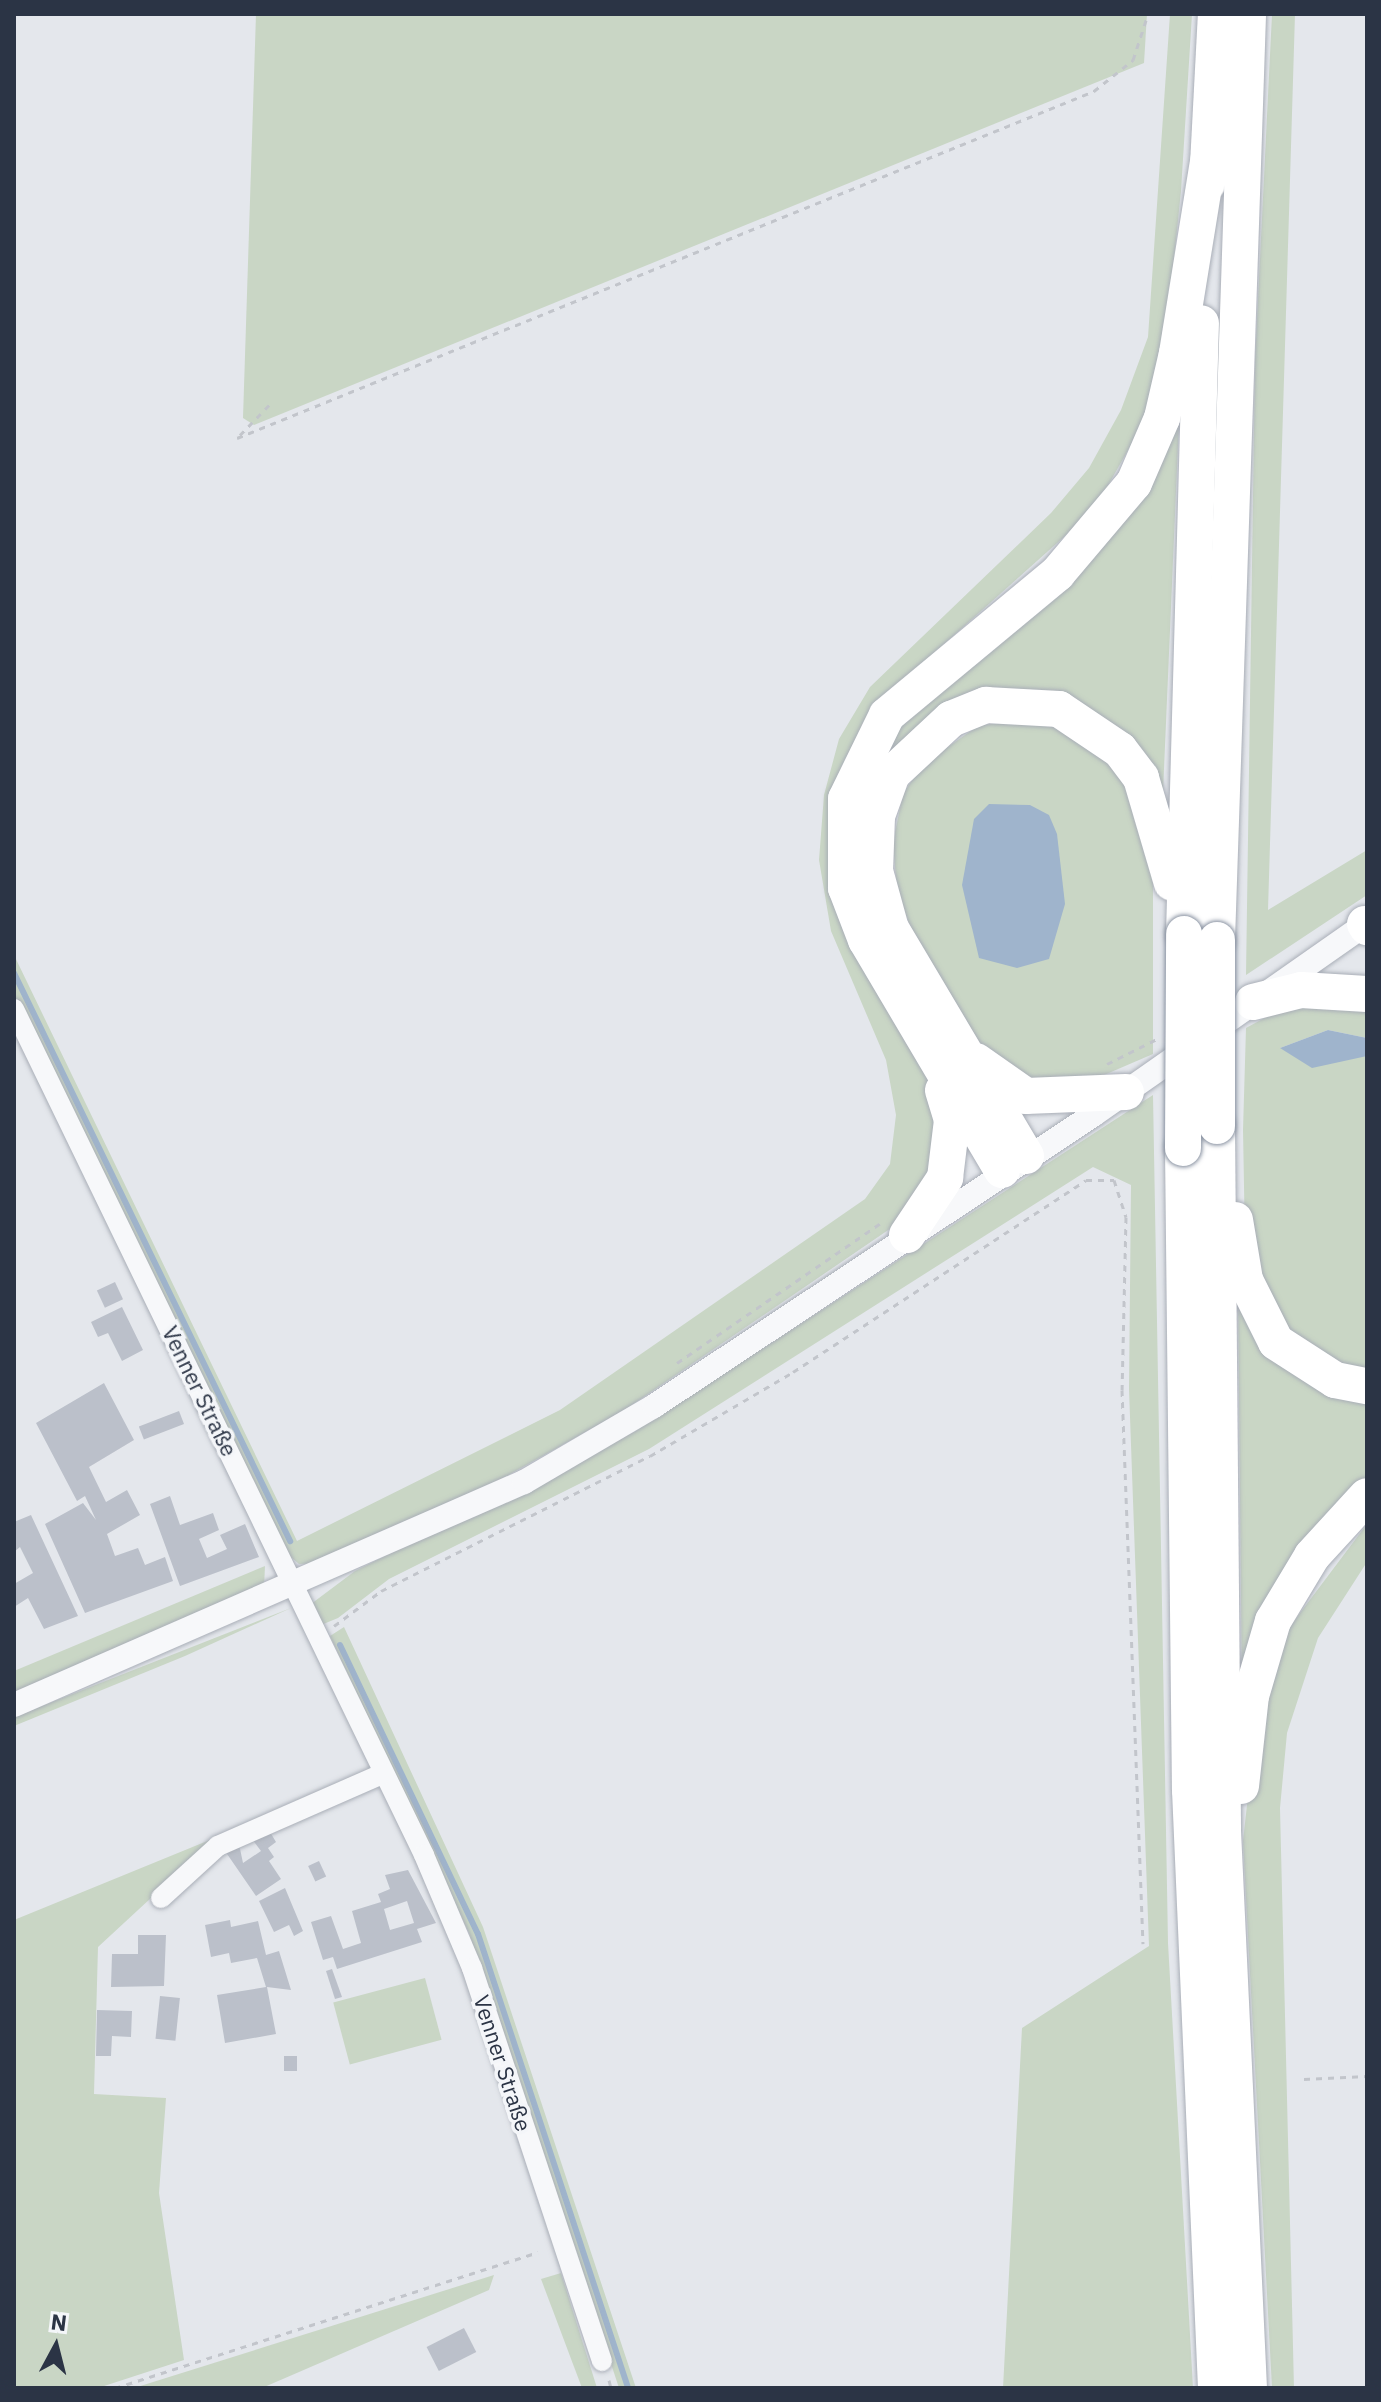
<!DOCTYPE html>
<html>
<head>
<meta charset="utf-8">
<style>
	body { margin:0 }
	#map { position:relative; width:1381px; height:2402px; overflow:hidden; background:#e4e7ec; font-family:"IBM Plex Sans",sans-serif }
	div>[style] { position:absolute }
	.green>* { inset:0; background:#c9d6c5; transform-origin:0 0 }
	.water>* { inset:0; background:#9fb4cc }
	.stream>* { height:6px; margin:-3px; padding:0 3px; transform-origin:3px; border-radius:3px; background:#9fb4cc }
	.building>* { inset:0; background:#bbc0ca; transform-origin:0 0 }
	.path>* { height:3px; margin-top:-1.5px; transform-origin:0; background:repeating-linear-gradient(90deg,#c2c5cb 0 6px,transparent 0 12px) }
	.roads { filter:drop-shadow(0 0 2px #a9aeb7) drop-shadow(0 0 2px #a9aeb7) }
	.minor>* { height:20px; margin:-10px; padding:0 10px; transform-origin:10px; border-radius:10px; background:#f7f8fa }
	.tertiary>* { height:24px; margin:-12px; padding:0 12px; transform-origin:12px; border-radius:12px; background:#f7f8fa }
	.motorway>* { height:36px; margin:-18px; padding:0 18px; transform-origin:18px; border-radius:18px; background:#fff }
	.bridges { filter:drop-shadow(0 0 2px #8b94a3) drop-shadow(0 0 2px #8b94a3) }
	.motorway-bridge>* { height:36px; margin:-18px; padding:0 18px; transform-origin:18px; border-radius:18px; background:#fff }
	span { translate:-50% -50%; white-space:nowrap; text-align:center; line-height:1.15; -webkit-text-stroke:7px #f4f6f9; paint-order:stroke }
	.street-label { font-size:22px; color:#2b3445 }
	.frame { position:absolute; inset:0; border:16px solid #2b3445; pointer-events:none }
	.north { position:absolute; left:16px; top:2306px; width:80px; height:80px; -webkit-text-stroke:6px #f4f6f9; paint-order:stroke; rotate:7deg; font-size:22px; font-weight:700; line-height:32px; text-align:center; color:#2b3445 }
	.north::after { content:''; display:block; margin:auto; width:28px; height:36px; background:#2b3445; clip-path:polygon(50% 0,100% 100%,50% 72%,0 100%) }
</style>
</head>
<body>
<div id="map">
	<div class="green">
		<div style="clip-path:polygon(256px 14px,1147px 14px,1144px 63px,254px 425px,243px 418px)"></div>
		<div style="clip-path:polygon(1170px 14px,1192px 14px,1181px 191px,1165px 347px,1140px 429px,1094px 510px,887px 695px,845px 759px,836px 791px,934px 1087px,942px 1163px,900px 1222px,623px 1411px,453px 1506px,323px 1563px,299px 1564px,285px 1552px,14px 994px,14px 955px,297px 1541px,560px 1410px,865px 1199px,890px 1164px,896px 1115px,886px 1060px,831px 931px,819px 860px,824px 795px,839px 739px,870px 687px,1051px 513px,1089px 468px,1121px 410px,1148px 337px)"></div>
		<div style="clip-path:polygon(1272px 14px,1295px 14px,1268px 910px,1367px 850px,1367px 895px,1246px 975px,1255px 361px)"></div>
		<div style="clip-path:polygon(1180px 399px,1163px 792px,1022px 696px,862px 782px,885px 735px,1037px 600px)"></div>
		<div style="clip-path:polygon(1022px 719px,1057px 727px,1103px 751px,1128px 781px,1153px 845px,1153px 1054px,1067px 1091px,998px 1072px,918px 947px,897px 891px,893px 842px,903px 794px,922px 765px,978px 726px)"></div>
		<div style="clip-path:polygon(1367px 1000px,1367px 1038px,1328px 1030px,1280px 1048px,1367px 1056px,1367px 1371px,1338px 1365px,1287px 1329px,1245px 1243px,1243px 1130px,1246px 1028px,1292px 1003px)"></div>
		<div style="clip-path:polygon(1153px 1095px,1168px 1943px,1193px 2388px,1003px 2388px,1022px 2028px,1149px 1946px,1129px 1389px,1131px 1185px,1093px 1167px,649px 1449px,389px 1579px,338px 1618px,321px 1625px,311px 1604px,355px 1571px,634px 1432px)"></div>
		<div style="clip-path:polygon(1238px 1294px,1367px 1393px,1367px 1491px,1242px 1697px)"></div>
		<div style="clip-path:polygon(1367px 1524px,1367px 1562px,1318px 1638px,1287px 1733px,1280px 1808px,1294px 2388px,1272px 2388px,1243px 1841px,1257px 1715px,1291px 1625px)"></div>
		<div style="clip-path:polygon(265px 1566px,264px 1587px,14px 1696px,14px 1671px)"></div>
		<div style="clip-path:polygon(291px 1608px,185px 1656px,14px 1726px,14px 1717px)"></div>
		<div style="clip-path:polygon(344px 1627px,483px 1927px,636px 2388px,619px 2388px,469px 1933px,330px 1636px)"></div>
		<div style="clip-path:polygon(217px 1837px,98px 1947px,94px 2094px,166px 2098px,159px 2193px,184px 2360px,98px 2388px,14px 2388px,14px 1920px)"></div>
		<div style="left:425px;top:1978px;width:64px;height:95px;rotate:75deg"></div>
		<div style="clip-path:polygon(561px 2273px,597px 2388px,582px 2388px,541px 2279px)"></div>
		<div style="clip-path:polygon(494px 2275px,489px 2290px,262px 2388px,134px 2388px)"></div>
	</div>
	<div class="water">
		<div style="clip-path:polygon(989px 804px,1030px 805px,1049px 815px,1057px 834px,1065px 904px,1049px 959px,1017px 968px,979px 958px,962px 885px,974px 819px)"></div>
		<div style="clip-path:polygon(1328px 1030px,1367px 1038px,1367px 1056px,1312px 1068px,1280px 1048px)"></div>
	</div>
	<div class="stream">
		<div style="left:14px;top:973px;width:632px;rotate:64.08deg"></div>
		<div style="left:340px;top:1645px;width:320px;rotate:64.5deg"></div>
		<div style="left:478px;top:1934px;width:478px;rotate:71.7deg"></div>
	</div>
	<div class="building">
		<div style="left:115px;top:1282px;width:19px;height:20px;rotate:65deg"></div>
		<div style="clip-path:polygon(122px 1307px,143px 1350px,122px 1361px,108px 1333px,98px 1337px,91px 1322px)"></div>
		<div style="clip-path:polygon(104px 1383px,134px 1440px,89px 1467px,106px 1502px,127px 1490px,140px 1515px,107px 1534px,115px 1556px,138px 1548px,145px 1565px,165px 1557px,173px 1581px,85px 1613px,45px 1524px,83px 1503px,96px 1520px,85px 1496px,77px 1501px,36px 1423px)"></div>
		<div style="left:179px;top:1411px;width:14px;height:43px;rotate:69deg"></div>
		<div style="clip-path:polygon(170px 1496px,180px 1525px,213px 1513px,219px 1530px,199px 1539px,207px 1558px,227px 1549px,220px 1535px,245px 1524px,259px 1557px,180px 1586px,150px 1504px)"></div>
		<div style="clip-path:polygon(31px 1515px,78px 1616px,44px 1629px,28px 1598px,14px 1607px,14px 1584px,33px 1573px,20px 1547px,14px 1552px,14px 1522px)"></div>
		<div style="clip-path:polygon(270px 1832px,276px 1842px,268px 1848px,274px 1857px,269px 1861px,281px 1879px,256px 1896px,225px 1851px,239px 1844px,243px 1863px,261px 1851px,252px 1839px)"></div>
		<div style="left:319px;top:1861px;width:17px;height:12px;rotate:65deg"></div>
		<div style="clip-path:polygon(evenodd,408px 1870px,436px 1923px,417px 1929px,422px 1942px,337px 1969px,333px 1957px,323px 1960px,311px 1922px,331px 1916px,343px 1949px,361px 1943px,352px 1911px,381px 1902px,378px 1894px,390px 1889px,385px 1875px,408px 1870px,407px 1901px,414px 1923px,390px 1930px,384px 1909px,407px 1901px)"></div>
		<div style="clip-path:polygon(285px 1888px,303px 1931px,294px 1936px,289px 1925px,274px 1932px,259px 1901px)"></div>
		<div style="clip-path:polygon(230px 1920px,231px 1927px,258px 1921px,266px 1955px,279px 1951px,291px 1990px,267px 1987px,276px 2034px,225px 2043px,217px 1995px,266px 1987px,257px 1958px,231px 1963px,229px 1953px,211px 1957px,205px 1925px)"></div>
		<div style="clip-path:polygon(138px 1935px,166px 1935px,164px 1986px,111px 1987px,112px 1954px,138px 1954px)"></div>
		<div style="clip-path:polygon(332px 1969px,342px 1997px,335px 1999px,326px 1971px)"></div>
		<div style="left:160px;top:1996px;width:20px;height:43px;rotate:6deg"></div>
		<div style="clip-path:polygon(97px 2010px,132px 2011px,131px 2037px,112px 2036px,111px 2056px,96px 2056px)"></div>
		<div style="left:284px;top:2056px;width:13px;height:15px"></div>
		<div style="left:464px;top:2328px;width:27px;height:42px;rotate:63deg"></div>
	</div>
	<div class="path">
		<div style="left:240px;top:435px;width:46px;rotate:-45.9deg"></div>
		<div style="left:237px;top:438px;width:925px;rotate:-22.04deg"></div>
		<div style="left:1094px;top:91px;width:50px;rotate:-38.5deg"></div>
		<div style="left:1133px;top:60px;width:48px;rotate:-71.9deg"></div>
		<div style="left:1107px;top:1064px;width:56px;rotate:-26.6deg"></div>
		<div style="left:677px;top:1363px;width:249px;rotate:-34.5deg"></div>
		<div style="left:334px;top:1626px;width:59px;rotate:-36.7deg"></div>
		<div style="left:381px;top:1591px;width:301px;rotate:-26.7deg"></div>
		<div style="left:650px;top:1456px;width:166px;rotate:-30.4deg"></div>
		<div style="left:793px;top:1372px;width:350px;rotate:-33.2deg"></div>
		<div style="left:1086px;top:1180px;width:28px"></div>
		<div style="left:1114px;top:1180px;width:39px;rotate:72deg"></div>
		<div style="left:1126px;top:1217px;width:173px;rotate:91.3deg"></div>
		<div style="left:1122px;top:1390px;width:554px;rotate:87.83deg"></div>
		<div style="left:1304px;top:2079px;width:63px;rotate:-2.7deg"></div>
		<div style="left:609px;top:2380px;width:8px;rotate:76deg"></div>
		<div style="left:115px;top:2388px;width:444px;rotate:-17.8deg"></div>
	</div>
	<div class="roads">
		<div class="minor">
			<div style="left:14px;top:1009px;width:940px;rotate:64.14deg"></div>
			<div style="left:424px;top:1855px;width:123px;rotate:67deg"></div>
			<div style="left:472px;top:1968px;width:414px;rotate:71.7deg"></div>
			<div style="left:161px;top:1898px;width:77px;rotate:-42.4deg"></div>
			<div style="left:218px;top:1846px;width:181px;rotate:-23.7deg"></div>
		</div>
		<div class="tertiary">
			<div style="left:14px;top:1705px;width:557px;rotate:-23.62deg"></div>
			<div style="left:524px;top:1482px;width:151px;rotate:-30.3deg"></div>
			<div style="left:654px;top:1406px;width:527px;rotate:-33.54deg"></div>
			<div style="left:1093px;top:1115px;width:335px;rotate:-35deg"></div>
		</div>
		<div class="motorway">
			<div style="left:1207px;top:184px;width:170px;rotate:-87deg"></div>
			<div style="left:1365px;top:924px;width:4px;rotate:56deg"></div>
			<div style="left:1184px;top:934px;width:611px;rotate:-88.41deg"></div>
			<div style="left:1217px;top:940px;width:927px;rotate:-88.08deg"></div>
			<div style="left:1253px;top:1002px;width:49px;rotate:-14deg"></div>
			<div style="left:1301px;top:990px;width:66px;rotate:3.5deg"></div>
			<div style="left:976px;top:1061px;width:61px;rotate:35deg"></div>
			<div style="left:1026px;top:1096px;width:100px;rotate:-2.3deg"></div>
			<div style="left:1217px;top:1126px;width:705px;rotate:89.51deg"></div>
			<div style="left:1223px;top:1831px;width:558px;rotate:87.33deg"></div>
			<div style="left:1183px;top:1148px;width:642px;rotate:89.38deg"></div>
			<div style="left:1190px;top:1790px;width:599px;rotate:87.51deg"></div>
			<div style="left:1026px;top:1156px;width:264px;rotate:-120.7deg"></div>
			<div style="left:891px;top:929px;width:60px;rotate:-105.4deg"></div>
			<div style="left:875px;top:871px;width:55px;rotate:-87.9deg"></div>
			<div style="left:877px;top:816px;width:45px;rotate:-70.3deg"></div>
			<div style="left:892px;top:774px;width:81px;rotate:-43deg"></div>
			<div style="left:951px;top:719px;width:38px;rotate:-22deg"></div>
			<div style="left:986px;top:705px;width:73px;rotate:3.1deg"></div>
			<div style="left:1059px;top:709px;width:73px;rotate:33.9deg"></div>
			<div style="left:1120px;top:750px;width:35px;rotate:53deg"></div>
			<div style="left:1141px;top:778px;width:109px;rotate:73.6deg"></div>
			<div style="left:1002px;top:1170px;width:267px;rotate:-120.6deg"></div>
			<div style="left:866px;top:940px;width:56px;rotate:-111deg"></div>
			<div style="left:846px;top:888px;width:89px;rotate:-90deg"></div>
			<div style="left:846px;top:799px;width:93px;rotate:-64deg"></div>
			<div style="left:887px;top:715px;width:221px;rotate:-39.7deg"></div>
			<div style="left:1057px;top:574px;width:119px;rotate:-49.8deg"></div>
			<div style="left:1134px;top:483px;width:71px;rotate:-66.7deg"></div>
			<div style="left:1162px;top:418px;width:67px;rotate:-77deg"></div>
			<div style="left:1177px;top:353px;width:193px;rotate:-80.8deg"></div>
			<div style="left:1235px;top:1220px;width:61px;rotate:80.5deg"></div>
			<div style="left:1245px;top:1280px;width:69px;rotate:63.4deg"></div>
			<div style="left:1276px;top:1342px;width:70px;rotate:32.8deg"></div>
			<div style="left:1335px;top:1380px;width:33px;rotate:11deg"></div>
			<div style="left:907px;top:1235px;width:69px;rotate:-56.3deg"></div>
			<div style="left:945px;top:1178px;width:58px;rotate:-83.1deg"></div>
			<div style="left:952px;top:1120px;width:31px;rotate:-107deg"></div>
			<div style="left:1241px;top:1786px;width:91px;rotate:-83.7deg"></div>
			<div style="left:1251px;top:1696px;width:78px;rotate:-73.7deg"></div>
			<div style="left:1273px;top:1621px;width:76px;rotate:-59deg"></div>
			<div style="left:1312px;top:1556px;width:81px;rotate:-47.5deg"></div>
		</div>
	</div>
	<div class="bridges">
		<div class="motorway-bridge">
			<div style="left:1217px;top:1126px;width:186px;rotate:-90deg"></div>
			<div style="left:1183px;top:1148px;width:214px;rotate:-89.7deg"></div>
		</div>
	</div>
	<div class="street-label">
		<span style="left:200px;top:1391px;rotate:64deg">Venner Straße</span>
		<span style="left:503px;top:2063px;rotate:72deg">Venner Straße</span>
	</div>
	<div class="frame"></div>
	<div class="north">N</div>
</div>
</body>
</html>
